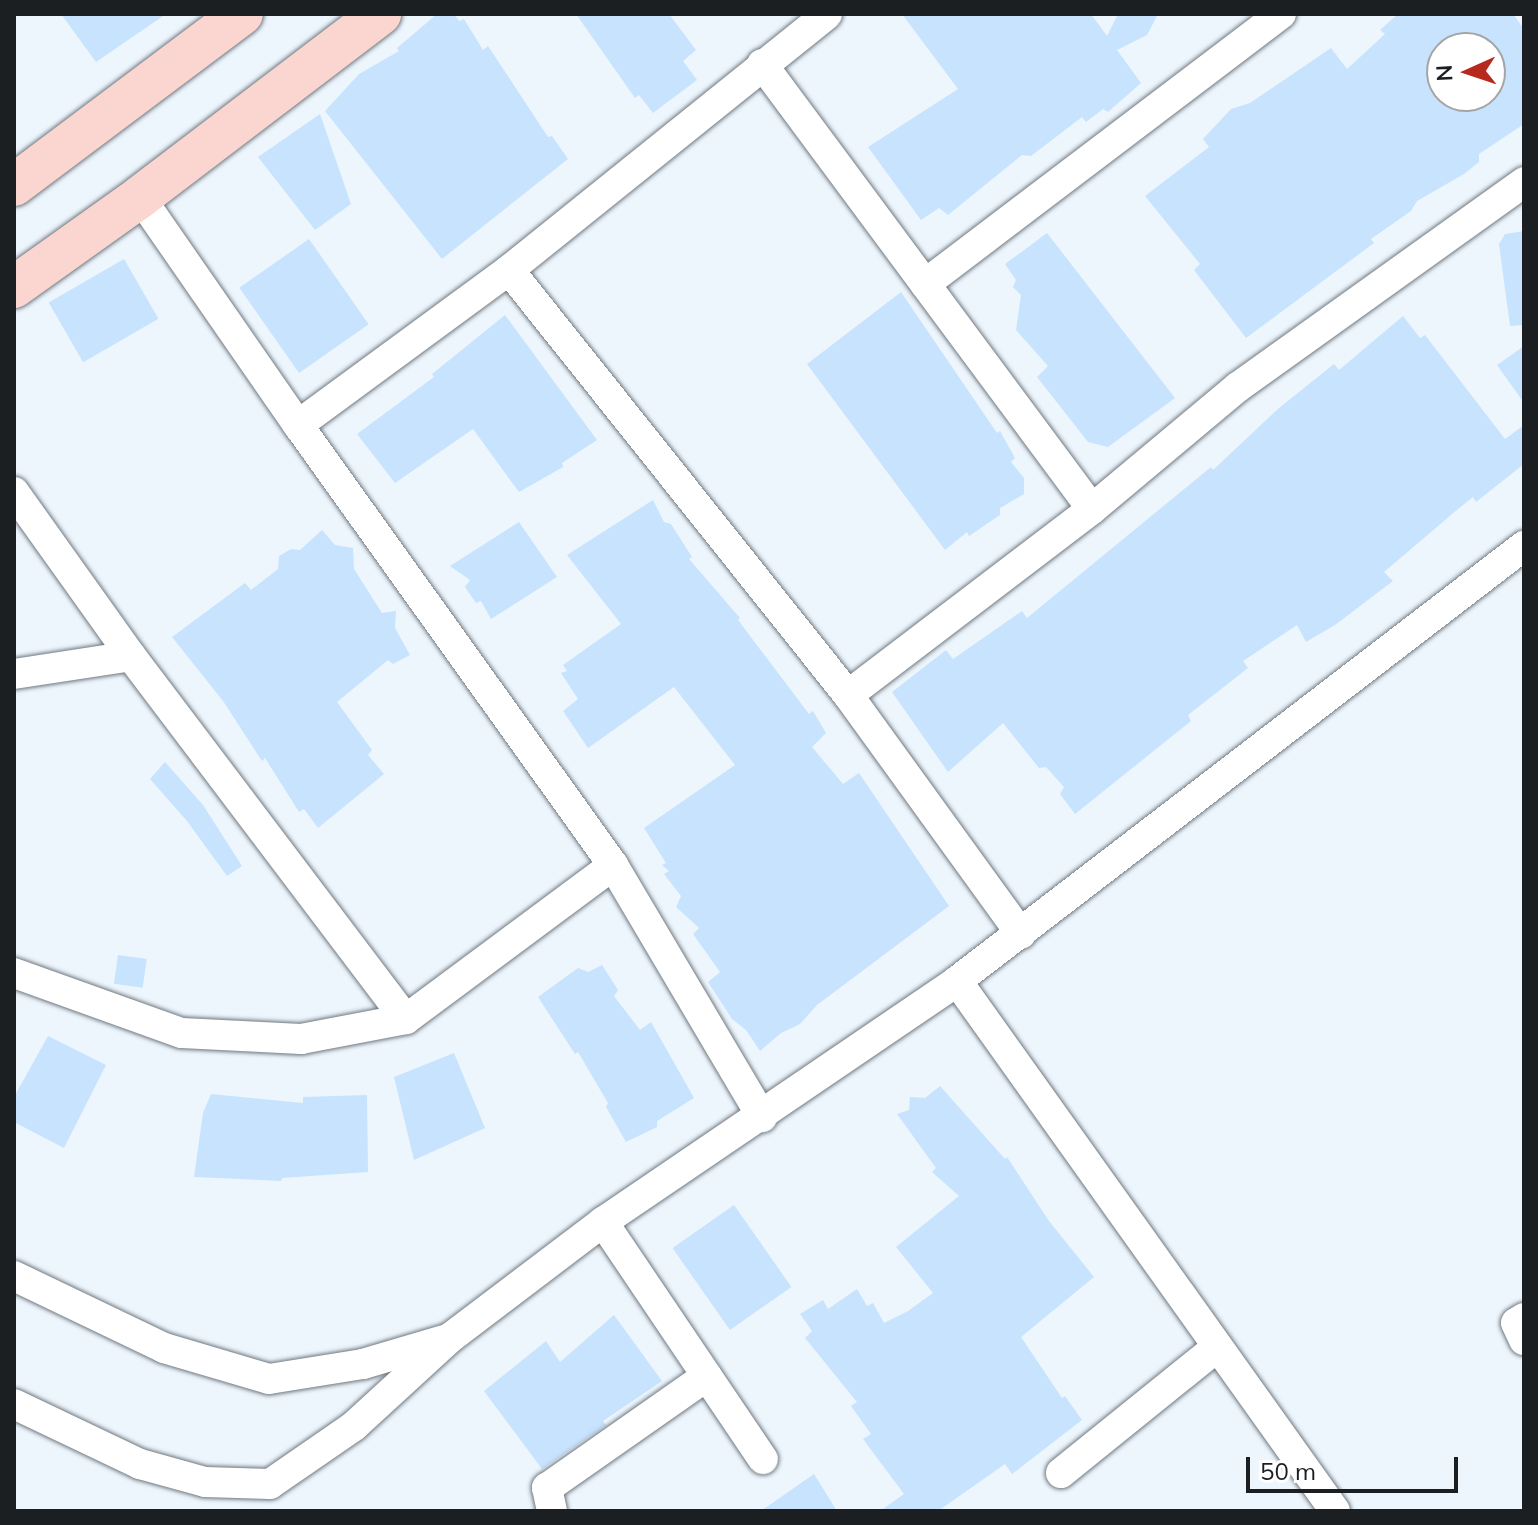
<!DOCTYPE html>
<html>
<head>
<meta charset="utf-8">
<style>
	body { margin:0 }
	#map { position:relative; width:1538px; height:1525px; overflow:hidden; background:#eef6fd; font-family:Mulish,sans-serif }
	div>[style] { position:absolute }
	.building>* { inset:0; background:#c7e3fd; transform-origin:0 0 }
	.roads { filter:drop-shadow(0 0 2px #707981) drop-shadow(0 0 2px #707981) }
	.street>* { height:30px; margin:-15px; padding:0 15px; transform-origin:15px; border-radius:15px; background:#fff }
	.secondary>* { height:42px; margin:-21px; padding:0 21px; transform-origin:21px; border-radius:21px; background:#fbd5d0 }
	span { translate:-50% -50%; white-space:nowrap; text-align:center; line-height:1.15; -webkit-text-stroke:8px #fff; paint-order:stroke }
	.frame { position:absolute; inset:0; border:16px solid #1c1f22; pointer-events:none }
	.north { position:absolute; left:1426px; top:32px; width:80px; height:80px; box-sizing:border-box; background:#fff; border:2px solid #a4a5a7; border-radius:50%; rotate:267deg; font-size:22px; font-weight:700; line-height:32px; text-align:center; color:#1c1f22 }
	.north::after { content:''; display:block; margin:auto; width:28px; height:36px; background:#b7291e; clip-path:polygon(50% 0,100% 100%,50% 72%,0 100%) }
	.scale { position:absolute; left:1246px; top:1457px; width:212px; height:36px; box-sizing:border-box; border:4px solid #1c1f22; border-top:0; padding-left:10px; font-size:24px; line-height:28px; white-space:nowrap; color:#1c1f22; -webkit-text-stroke:6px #fff; paint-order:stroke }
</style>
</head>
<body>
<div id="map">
	<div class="building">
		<div style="clip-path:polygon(61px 14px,166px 14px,96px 62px)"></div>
		<div style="clip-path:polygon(437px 14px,454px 14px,459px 21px,464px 19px,483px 50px,488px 46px,548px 137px,552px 136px,568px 159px,442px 259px,325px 111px,359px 74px,399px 51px,397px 48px)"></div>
		<div style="clip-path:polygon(576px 14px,669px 14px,696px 50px,683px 61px,697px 80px,653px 113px,639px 95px,635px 98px)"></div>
		<div style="clip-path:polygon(902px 14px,1091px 14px,1107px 36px,1118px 14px,1158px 14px,1147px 35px,1117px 50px,1141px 83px,1108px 112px,1103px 109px,1086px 122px,1082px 117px,1031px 156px,1022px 155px,948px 215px,939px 208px,921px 220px,868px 147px,958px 89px)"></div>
		<div style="clip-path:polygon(evenodd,1398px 14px,1513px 14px,1524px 29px,1524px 124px,1479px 154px,1479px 162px,1464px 174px,1417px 201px,1411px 211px,1371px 239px,1374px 243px,1246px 338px,1194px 270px,1200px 264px,1145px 196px,1209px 147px,1203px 139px,1231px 109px,1250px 103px,1331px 48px,1347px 69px,1385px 34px,1380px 30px,1398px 14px,1442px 48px,1490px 48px,1490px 96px,1442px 96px,1442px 48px)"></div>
		<div style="clip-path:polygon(320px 114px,351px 204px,315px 230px,258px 157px)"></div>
		<div style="clip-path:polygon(1524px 231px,1524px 325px,1510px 326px,1499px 244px,1505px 234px)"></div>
		<div style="clip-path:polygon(1047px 233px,1175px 398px,1108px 447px,1088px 442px,1037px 377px,1048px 366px,1016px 330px,1021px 295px,1013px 287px,1016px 280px,1005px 264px)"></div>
		<div style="left:309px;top:239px;width:104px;height:85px;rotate:55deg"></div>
		<div style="left:124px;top:259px;width:69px;height:87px;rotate:60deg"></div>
		<div style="clip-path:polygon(901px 292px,997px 433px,1000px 431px,1015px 458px,1011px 462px,1024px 478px,1024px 494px,1000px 508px,1000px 515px,969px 536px,967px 532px,945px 550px,807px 364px)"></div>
		<div style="clip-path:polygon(505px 315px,597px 440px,562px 463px,563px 467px,519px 492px,473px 429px,395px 483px,357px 434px,434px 377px,432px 374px)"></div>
		<div style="clip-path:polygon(1403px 316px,1420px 338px,1425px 335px,1505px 439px,1524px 425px,1524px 464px,1476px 502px,1473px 497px,1458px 509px,1384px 572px,1393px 581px,1335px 625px,1306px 642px,1297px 625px,1243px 661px,1248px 668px,1188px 715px,1191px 721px,1075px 814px,1060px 794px,1064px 787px,1046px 767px,1039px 768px,1003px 723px,948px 772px,892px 692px,946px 650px,953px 659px,1022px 611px,1027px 618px,1211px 467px,1213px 470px,1279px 408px,1334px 364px,1339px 370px)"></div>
		<div style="clip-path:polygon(1524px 346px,1524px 403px,1497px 365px)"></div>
		<div style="clip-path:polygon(653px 500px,664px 522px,671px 524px,692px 557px,689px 559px,740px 618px,738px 620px,809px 714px,813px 711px,826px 733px,812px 747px,843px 784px,859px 773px,949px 906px,817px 1005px,800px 1024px,781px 1033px,760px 1051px,746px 1030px,732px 1019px,708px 982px,720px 972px,693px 934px,699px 928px,676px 907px,681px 896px,664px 874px,669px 871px,662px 865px,666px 863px,644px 828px,735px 765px,674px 687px,588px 748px,563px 711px,578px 699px,561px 673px,567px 671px,563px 665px,621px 624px,567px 555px)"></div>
		<div style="clip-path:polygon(519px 522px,557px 577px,491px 619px,481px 601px,476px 603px,465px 587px,470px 580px,450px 566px)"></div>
		<div style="clip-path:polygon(322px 530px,335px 545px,353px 548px,354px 569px,382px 613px,396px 611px,395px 628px,410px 655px,393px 664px,388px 660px,337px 702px,372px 750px,368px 755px,384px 774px,318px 828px,304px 809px,299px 812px,265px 758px,262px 761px,223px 701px,172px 637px,245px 583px,251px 590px,278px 569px,279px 556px,291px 549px,300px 550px)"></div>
		<div style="clip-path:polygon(165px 762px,203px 805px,242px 866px,227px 876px,187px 821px,150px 779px)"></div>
		<div style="left:118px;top:955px;width:29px;height:29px;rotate:8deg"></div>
		<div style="clip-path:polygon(602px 965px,618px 990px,614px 996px,640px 1030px,651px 1022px,694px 1098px,657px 1121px,657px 1127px,626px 1142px,606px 1107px,608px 1103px,578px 1052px,575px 1054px,538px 997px,578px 968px,588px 972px)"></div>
		<div style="clip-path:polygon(48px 1036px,106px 1065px,64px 1148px,14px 1122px,14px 1097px)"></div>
		<div style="clip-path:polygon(454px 1053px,485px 1128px,414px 1160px,394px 1077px)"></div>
		<div style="clip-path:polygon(940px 1086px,1005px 1159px,1007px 1157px,1049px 1221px,1094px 1277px,1021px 1337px,1062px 1398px,1065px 1396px,1082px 1420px,1012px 1474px,1005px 1464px,938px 1511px,880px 1511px,904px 1494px,863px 1439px,871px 1434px,851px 1406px,857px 1402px,805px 1338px,812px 1331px,800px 1314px,823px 1300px,828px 1309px,857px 1289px,867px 1306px,873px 1303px,884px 1323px,908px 1311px,933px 1293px,896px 1247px,959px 1196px,932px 1172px,936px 1168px,897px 1114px,909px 1110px,910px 1097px,925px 1098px)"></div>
		<div style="clip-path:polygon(211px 1094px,303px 1103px,303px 1097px,367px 1095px,368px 1172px,282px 1178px,281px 1181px,194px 1177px,203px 1113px)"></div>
		<div style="left:734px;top:1205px;width:100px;height:75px;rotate:55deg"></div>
		<div style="clip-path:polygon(614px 1315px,662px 1381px,603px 1421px,606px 1425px,542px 1469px,484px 1391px,546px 1341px,560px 1362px)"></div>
		<div style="clip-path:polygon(814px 1474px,837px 1511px,761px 1511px)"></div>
	</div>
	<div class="roads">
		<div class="street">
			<div style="left:762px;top:64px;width:554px;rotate:53.44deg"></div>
			<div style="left:140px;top:197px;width:277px;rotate:55.3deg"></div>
			<div style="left:298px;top:425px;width:541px;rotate:54.4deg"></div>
			<div style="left:613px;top:865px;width:293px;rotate:59.4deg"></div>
			<div style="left:509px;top:270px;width:544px;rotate:51.42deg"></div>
			<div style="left:848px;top:695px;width:295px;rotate:54.1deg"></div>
			<div style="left:925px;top:284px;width:447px;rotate:-37.2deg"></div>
			<div style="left:298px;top:425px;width:262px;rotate:-36.3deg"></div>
			<div style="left:509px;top:270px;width:408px;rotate:-38.8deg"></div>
			<div style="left:14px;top:492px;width:201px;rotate:54.5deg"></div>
			<div style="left:131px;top:656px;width:455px;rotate:52.9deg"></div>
			<div style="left:14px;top:674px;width:118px;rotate:-8.7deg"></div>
			<div style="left:848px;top:695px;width:307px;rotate:-37.3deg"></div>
			<div style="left:1092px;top:509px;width:190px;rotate:-39.9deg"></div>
			<div style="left:1238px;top:387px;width:352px;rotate:-35.6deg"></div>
			<div style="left:14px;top:973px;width:178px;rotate:19.7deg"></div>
			<div style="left:182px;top:1033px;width:119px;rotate:2.9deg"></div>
			<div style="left:301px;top:1039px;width:107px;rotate:-10.8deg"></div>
			<div style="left:406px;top:1019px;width:258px;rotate:-36.6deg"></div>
			<div style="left:957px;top:981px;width:651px;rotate:54.5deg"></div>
			<div style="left:603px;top:1222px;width:286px;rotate:56deg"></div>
			<div style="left:14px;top:1276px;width:166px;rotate:25.6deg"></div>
			<div style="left:164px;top:1348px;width:109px;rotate:16.4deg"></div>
			<div style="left:269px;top:1379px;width:95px;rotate:-9.1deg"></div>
			<div style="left:363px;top:1364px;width:84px;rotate:-16.5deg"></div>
			<div style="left:1524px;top:1318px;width:9px;rotate:148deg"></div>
			<div style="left:1516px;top:1323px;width:19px;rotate:65deg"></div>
			<div style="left:14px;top:1404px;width:140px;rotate:25.5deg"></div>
			<div style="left:140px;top:1464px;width:67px;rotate:15.5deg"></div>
			<div style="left:205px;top:1482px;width:65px;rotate:1.8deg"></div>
			<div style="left:270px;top:1484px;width:102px;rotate:-34.6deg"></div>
			<div style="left:354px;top:1426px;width:130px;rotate:-42.5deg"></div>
			<div style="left:450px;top:1338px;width:192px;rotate:-37.2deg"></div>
			<div style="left:603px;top:1222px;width:428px;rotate:-34.2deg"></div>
			<div style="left:957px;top:981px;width:715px;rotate:-37.5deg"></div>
			<div style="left:1061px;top:1473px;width:201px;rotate:-38.9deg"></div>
			<div style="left:552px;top:1511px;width:24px;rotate:-102deg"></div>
			<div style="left:547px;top:1488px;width:195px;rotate:-35deg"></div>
		</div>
		<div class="secondary">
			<div style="left:14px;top:185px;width:285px;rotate:-36.9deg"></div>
			<div style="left:14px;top:287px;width:155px;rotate:-35.5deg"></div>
			<div style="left:140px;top:197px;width:302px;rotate:-37.3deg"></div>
		</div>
	</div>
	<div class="frame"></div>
	<div class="north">N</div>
	<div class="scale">50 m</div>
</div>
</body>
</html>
